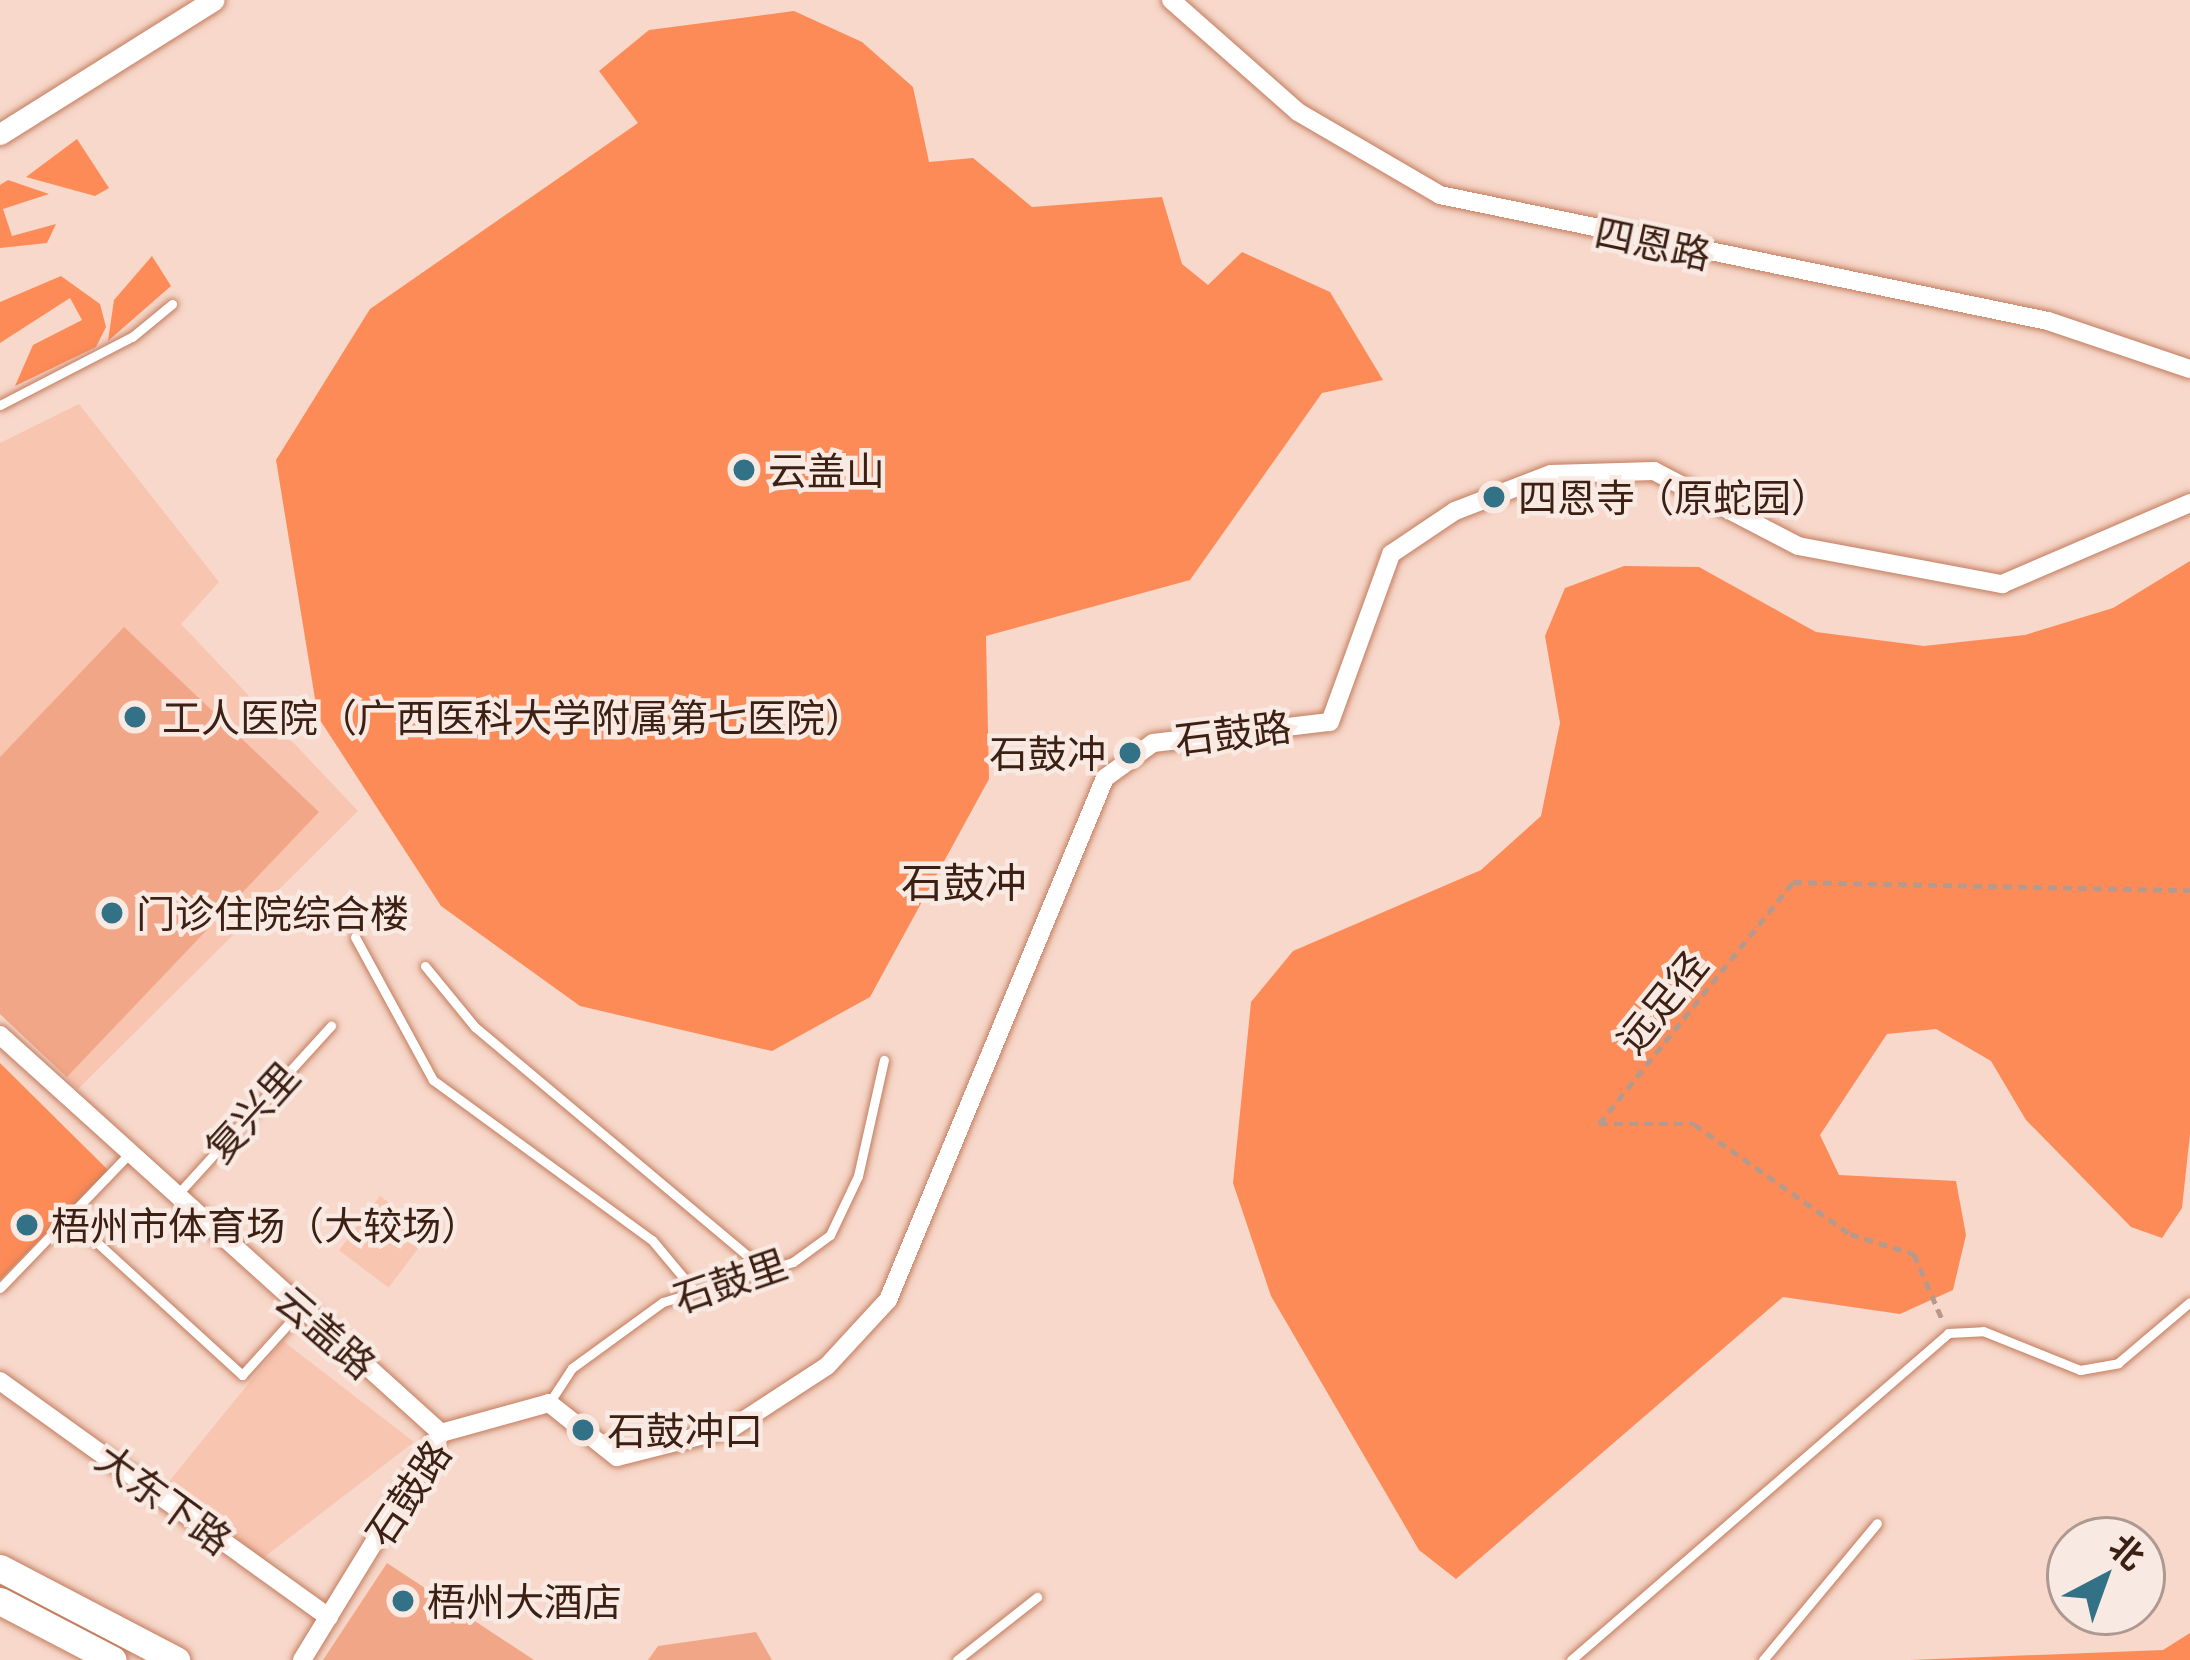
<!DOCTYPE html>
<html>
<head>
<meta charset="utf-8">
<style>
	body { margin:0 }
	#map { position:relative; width:2190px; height:1660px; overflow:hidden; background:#f7d8ca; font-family:"Exo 2","Noto Sans SC",sans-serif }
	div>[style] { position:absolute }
	.built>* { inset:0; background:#f8c5b0; transform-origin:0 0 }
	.green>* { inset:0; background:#fd8b57 }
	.building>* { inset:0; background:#f1a787 }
	.path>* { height:4.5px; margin-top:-2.25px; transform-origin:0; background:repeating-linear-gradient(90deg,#b7998b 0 9px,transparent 0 15px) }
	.roads { filter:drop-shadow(0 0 3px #c37c5e) drop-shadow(0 0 3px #c37c5e) }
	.service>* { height:9px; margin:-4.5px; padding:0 4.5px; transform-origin:4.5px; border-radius:4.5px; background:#fff }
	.minor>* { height:18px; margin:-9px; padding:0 9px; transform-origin:9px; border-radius:9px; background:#fff }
	.tertiary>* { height:21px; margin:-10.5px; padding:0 10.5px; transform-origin:10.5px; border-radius:10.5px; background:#fff }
	.primary>* { height:27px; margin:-13.5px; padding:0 13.5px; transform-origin:13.5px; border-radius:13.5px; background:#fff }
	.dots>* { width:33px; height:33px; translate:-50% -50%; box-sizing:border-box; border:6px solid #f8e9e2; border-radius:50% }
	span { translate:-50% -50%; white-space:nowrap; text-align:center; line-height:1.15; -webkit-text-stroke:9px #f8e9e2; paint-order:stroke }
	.street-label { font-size:39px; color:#3d2014 }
	.poi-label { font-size:39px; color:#3d2014 }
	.left { translate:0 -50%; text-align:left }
	.right { translate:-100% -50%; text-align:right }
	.neighbourhood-label { font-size:42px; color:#3d2014 }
	.north { position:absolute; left:2046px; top:1516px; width:120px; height:120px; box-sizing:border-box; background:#f8e9e2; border:3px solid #ad9990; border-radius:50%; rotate:41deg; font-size:33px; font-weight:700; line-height:48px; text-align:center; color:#3d2014 }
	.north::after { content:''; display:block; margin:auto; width:42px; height:54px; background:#337187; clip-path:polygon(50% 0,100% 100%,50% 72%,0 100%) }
</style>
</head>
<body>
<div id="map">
	<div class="built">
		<div style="clip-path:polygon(79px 404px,219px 582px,181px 624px,358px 811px,78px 1089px,0 1014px,0 443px)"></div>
		<div style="left:380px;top:1196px;width:62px;height:68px;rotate:37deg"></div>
		<div style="clip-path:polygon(283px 1341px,414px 1442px,263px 1558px,167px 1484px)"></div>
	</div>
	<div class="green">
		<div style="clip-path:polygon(794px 11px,862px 42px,913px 87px,929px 162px,973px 158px,1032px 207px,1162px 197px,1182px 264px,1208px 285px,1242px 252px,1330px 292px,1383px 380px,1322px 393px,1190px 580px,986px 636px,989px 779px,870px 997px,772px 1051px,580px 1006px,441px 906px,318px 717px,276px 460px,370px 309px,638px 123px,599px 71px,649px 30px)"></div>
		<div style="clip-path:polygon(77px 139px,109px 188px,95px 196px,26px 177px)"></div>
		<div style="clip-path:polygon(8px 180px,49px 194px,3px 209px,12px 236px,56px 224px,47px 243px,0 248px,0 185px)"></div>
		<div style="clip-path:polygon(152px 256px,171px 286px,108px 341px,114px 300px)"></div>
		<div style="clip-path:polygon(61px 276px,100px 304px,106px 327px,96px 347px,15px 386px,33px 345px,82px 320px,70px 298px,0 343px,0 302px)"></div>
		<div style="clip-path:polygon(2190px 561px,2190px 1134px,2182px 1208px,2162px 1238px,2131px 1227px,2026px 1120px,1991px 1061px,1936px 1029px,1887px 1034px,1820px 1135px,1839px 1175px,1956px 1181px,1966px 1235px,1953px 1290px,1900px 1314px,1783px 1297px,1456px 1579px,1419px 1550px,1271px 1296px,1233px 1183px,1251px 1002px,1293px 951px,1481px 870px,1541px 816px,1560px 723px,1545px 636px,1565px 588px,1624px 566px,1699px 567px,1816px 632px,1924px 646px,2025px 635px,2113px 608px)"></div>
		<div style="clip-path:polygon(0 1063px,108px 1170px,0 1280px)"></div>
		<div style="clip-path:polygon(2190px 1633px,2190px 1660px,1910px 1660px,2163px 1650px)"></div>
	</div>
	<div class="building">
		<div style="clip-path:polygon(124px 627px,319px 812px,67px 1077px,0 1014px,0 757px)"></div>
		<div style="clip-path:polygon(387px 1563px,428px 1590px,534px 1660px,323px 1660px)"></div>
		<div style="clip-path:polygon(756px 1632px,772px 1660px,648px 1660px,658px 1646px)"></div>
	</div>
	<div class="path">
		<div style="left:1599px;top:1124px;width:310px;rotate:-51.3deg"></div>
		<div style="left:1793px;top:882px;width:397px;rotate:1.2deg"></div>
		<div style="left:1599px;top:1124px;width:95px"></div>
		<div style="left:1694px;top:1124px;width:191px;rotate:35.2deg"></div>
		<div style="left:1850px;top:1234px;width:67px;rotate:17.4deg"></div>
		<div style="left:1914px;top:1254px;width:73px;rotate:66.6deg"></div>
	</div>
	<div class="roads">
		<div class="service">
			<div style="left:0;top:405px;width:148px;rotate:-27.3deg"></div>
			<div style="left:132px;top:337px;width:52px;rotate:-39.5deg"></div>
			<div style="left:355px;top:937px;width:163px;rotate:61.4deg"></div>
			<div style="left:433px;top:1080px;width:271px;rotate:36.2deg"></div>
			<div style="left:652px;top:1240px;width:64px;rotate:50.1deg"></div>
			<div style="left:425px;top:966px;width:79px;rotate:50.7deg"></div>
			<div style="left:475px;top:1027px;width:376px;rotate:40deg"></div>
			<div style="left:177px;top:1195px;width:229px;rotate:-47.7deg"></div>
			<div style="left:68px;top:1216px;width:236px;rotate:42.4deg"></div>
			<div style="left:242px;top:1375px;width:88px;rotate:-47.8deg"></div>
			<div style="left:0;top:1288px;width:182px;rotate:-46.1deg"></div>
			<div style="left:549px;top:1403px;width:42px;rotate:-56.7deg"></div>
			<div style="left:572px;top:1368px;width:112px;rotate:-36deg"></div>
			<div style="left:663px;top:1302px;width:136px;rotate:-17.1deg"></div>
			<div style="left:793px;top:1262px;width:46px;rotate:-36.1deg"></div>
			<div style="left:830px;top:1235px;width:65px;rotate:-64.6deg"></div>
			<div style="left:858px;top:1176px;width:119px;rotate:-77.4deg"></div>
			<div style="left:957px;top:1660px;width:102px;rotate:-38.2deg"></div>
			<div style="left:1571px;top:1660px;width:499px;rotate:-40.9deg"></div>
			<div style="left:1948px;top:1333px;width:35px;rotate:-3deg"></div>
			<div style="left:1983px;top:1331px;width:105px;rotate:21.9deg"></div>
			<div style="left:2080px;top:1370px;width:39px;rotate:-10deg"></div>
			<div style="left:2118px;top:1363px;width:94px;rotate:-40.3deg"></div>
			<div style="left:1763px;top:1660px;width:178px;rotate:-50.2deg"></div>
		</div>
		<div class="minor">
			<div style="left:1171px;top:0;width:169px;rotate:41.4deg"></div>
			<div style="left:1298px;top:112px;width:164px;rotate:30.3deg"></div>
			<div style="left:1440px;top:195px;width:621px;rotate:11.71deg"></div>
			<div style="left:2048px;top:321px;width:150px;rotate:18.7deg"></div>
			<div style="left:0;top:1035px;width:594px;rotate:42.07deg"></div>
			<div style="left:0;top:1381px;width:405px;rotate:35.7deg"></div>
			<div style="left:302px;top:1660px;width:266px;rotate:-58.5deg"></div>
			<div style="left:441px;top:1433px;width:112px;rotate:-15.5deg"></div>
			<div style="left:549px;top:1403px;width:87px;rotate:38.5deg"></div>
			<div style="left:617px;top:1457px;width:119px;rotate:-14.2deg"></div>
			<div style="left:732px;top:1428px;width:113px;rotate:-33.1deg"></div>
			<div style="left:827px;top:1366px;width:90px;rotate:-47.3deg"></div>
			<div style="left:888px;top:1300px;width:565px;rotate:-67.43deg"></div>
			<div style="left:1105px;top:778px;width:59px;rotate:-36.1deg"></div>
			<div style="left:1153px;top:743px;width:178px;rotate:-6.8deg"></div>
			<div style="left:1330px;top:722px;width:179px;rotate:-70deg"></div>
			<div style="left:1391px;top:554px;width:77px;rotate:-33.9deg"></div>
			<div style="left:1455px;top:511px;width:103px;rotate:-21.1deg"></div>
			<div style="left:1551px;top:474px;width:103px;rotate:-1.7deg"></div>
			<div style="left:1654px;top:471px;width:162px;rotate:27.5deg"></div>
			<div style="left:1798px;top:546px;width:208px;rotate:10.6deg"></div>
			<div style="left:2002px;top:584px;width:205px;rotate:-23.3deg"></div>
		</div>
		<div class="tertiary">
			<div style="left:0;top:134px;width:252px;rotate:-32.1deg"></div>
		</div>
		<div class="primary">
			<div style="left:0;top:1568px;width:199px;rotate:27.6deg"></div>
			<div style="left:0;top:1601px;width:127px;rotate:27.6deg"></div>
		</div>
	</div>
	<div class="dots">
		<div style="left:744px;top:470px;background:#337187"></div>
		<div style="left:1494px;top:497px;background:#337187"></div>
		<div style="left:135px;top:717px;background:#337187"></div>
		<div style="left:1130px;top:753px;background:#337187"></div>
		<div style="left:112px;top:913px;background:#337187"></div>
		<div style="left:27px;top:1225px;background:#337187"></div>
		<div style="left:583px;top:1430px;background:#337187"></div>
		<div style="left:403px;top:1601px;background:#337187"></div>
	</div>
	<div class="street-label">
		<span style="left:1653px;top:243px;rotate:12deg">四恩路</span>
		<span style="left:1233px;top:733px;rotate:-7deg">石鼓路</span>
		<span style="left:1662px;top:1002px;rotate:-51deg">远足径</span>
		<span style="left:252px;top:1112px;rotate:-48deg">复兴里</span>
		<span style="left:730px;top:1281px;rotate:-19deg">石鼓里</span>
		<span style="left:326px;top:1332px;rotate:41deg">云盖路</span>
		<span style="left:408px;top:1493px;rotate:-56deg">石鼓路</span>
		<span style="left:164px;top:1499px;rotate:36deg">大东下路</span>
	</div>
	<div class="poi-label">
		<span class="left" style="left:768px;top:470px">云盖山</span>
		<span class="left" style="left:1518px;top:497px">四恩寺（原蛇园）</span>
		<span class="left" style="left:162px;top:717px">工人医院（广西医科大学附属第七医院）</span>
		<span class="right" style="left:1106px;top:753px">石鼓冲</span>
		<span class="left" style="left:136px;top:913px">门诊住院综合楼</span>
		<span class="left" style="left:51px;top:1225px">梧州市体育场（大较场）</span>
		<span class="left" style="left:607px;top:1430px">石鼓冲口</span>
		<span class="left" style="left:427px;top:1601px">梧州大酒店</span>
	</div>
	<div class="neighbourhood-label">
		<span style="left:964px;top:881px">石鼓冲</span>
	</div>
	<div class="north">北</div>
</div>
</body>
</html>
